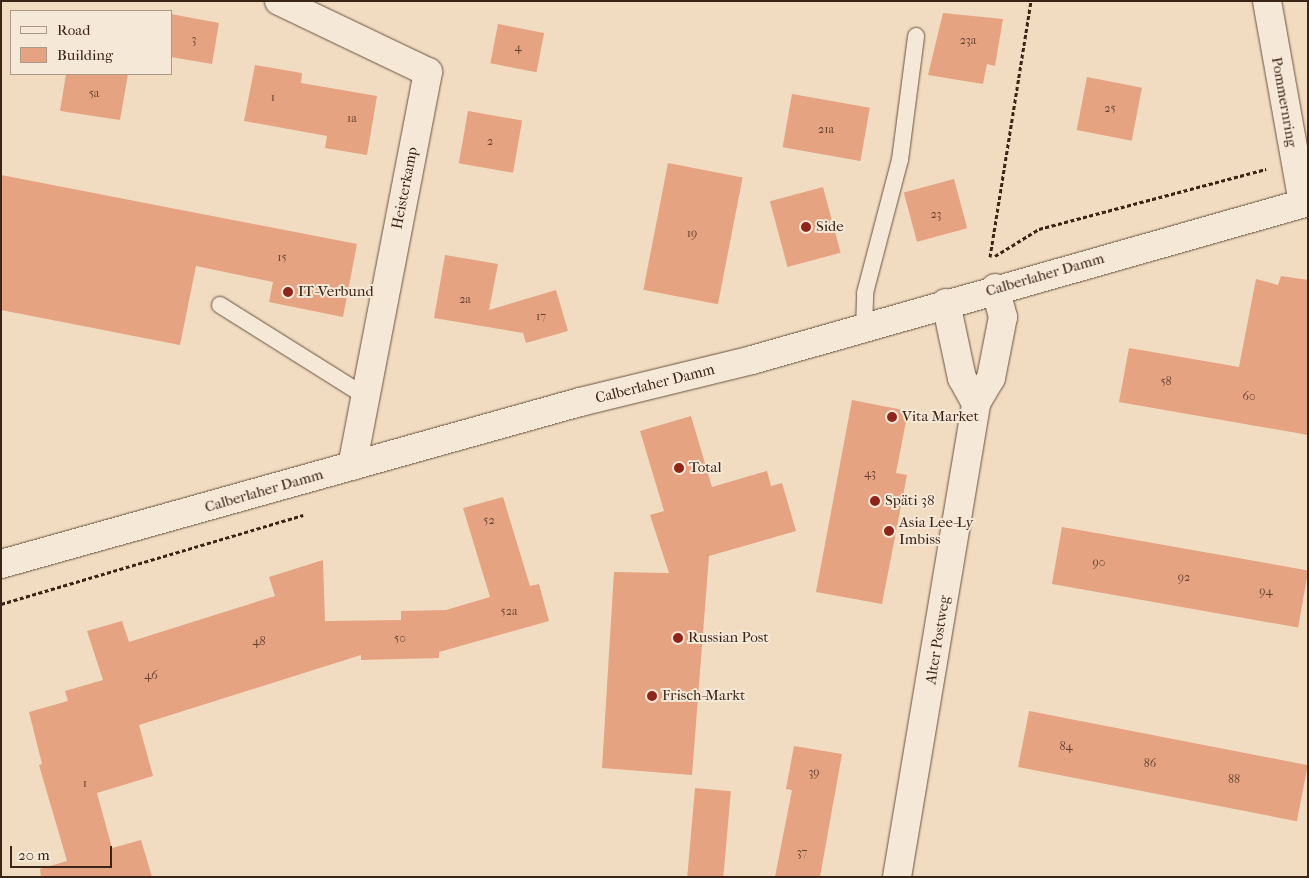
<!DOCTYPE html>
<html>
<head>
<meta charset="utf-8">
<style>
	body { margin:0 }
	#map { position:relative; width:1309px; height:878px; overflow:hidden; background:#f1dcc1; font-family:"IM FELL French Canon",serif }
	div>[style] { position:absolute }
	.building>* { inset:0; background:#e5a382; transform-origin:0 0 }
	.path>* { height:3px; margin-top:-1.5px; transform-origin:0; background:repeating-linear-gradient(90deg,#3b2516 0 4px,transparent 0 6.5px) }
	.roads { filter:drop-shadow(0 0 1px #685341) drop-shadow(0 0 1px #685341) }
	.service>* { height:16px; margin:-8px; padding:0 8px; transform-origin:8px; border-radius:8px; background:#f6e8d7 }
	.minor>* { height:28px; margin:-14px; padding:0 14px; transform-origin:14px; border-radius:14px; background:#f6e8d7 }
	.tertiary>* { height:28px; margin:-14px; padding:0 14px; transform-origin:14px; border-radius:14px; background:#f6e8d7 }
	.dots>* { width:14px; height:14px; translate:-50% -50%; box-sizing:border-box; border:2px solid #f6e8d7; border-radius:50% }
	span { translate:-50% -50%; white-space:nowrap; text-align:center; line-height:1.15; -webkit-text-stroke:4px #f6e8d7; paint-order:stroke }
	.number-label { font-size:12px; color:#664431 }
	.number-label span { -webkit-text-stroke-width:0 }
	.street-label { font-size:15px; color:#3b2516 }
	.poi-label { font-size:15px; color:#3b2516 }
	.left { translate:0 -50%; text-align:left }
	.frame { position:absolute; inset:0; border:2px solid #3b2516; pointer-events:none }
	.legend { position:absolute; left:10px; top:10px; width:162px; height:65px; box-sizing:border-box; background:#f6e8d7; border:1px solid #ab9a8a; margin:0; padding:6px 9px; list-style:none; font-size:15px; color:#3b2516 }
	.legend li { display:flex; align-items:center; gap:10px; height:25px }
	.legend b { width:25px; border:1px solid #ab9a8a }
	.scale { position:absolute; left:10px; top:846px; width:102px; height:22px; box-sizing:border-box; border:2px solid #3b2516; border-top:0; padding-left:6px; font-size:15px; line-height:18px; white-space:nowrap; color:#3b2516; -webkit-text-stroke:4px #f6e8d7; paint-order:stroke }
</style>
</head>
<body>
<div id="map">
	<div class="building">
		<div style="clip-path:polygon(943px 13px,1003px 19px,995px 66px,987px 64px,983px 84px,928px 75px)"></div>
		<div style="clip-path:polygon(171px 14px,219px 23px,212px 64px,171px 57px)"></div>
		<div style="left:498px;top:24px;width:47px;height:40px;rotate:11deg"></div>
		<div style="clip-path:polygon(255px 65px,302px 73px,301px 83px,377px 96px,367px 155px,325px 148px,327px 136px,244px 121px)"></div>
		<div style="clip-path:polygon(66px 74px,128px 74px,120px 120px,60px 111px)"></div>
		<div style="left:1087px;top:77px;width:56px;height:54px;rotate:11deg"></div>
		<div style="left:792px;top:94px;width:79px;height:54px;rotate:10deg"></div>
		<div style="left:468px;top:111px;width:55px;height:53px;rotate:10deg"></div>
		<div style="left:668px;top:163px;width:76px;height:129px;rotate:11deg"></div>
		<div style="clip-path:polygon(1px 175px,357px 244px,343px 317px,269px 302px,273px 282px,196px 266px,180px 345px,1px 310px)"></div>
		<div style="left:954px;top:179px;width:51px;height:52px;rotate:75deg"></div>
		<div style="left:823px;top:187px;width:68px;height:55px;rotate:75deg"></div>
		<div style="clip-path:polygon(445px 255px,498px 264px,489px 310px,556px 290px,568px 331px,526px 343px,523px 333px,434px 318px)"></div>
		<div style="clip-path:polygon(1281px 276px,1308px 280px,1308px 435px,1119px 402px,1129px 348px,1239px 367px,1256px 279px,1278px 285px)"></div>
		<div style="clip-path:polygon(852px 400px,908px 411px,896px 473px,907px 475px,882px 604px,816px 592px)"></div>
		<div style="clip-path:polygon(691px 416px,712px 487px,767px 471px,771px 486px,782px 483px,796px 531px,709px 556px,692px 775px,602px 768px,614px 572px,669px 573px,650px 515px,664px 511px,640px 431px)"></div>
		<div style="clip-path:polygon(503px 497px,530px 586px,539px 584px,549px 621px,439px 652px,439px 658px,361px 660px,361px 655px,139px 725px,153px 776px,97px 793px,112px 848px,141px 840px,152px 877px,41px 877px,40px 869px,67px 861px,39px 765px,42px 764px,29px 712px,68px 701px,65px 691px,103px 680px,87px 631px,122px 621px,129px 642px,275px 596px,269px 577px,323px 560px,325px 621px,401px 620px,401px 611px,446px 610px,490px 597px,463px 508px)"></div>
		<div style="left:1062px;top:527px;width:250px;height:58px;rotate:10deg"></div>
		<div style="left:1029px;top:711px;width:284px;height:57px;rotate:11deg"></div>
		<div style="clip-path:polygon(794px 746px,842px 754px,820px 877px,775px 877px,792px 790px,786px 789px)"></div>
		<div style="left:695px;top:788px;width:36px;height:89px;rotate:5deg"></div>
	</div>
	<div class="path">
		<div style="left:995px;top:256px;width:52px;rotate:-31.5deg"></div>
		<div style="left:1039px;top:229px;width:235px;rotate:-14.8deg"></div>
		<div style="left:990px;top:257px;width:259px;rotate:-80.9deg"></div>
		<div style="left:1px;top:604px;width:315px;rotate:-16.4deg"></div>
	</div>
	<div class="roads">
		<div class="service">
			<div style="left:220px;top:305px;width:171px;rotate:32.1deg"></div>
			<div style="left:864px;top:328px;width:35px;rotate:-88deg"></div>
			<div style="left:865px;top:293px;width:138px;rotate:-75.3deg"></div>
			<div style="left:900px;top:160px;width:125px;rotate:-82.6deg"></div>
		</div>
		<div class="minor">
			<div style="left:279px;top:1px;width:165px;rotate:25.5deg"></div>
			<div style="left:428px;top:72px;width:401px;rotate:100.9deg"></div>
			<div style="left:1267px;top:1px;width:205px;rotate:79.9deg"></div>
			<div style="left:946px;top:303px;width:77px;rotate:78deg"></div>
			<div style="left:962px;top:378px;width:29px;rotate:61deg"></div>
			<div style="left:897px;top:877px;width:481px;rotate:-80.5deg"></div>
			<div style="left:976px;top:403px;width:29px;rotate:-59deg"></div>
			<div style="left:991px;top:378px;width:62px;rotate:-78.9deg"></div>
			<div style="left:1003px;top:317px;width:30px;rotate:-105deg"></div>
		</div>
		<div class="tertiary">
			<div style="left:1px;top:564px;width:601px;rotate:-15.63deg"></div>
			<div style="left:580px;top:402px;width:177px;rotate:-13.7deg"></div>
			<div style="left:752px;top:360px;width:578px;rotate:-15.86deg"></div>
		</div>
	</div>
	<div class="dots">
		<div style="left:806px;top:227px;background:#8f2418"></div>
		<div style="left:288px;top:292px;background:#8f2418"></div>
		<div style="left:892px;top:417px;background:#8f2418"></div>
		<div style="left:679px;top:468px;background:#8f2418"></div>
		<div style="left:875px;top:501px;background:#8f2418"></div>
		<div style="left:889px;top:531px;background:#8f2418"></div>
		<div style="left:678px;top:638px;background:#8f2418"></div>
		<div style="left:652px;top:696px;background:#8f2418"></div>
	</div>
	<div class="number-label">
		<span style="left:194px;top:40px">3</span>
		<span style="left:968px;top:41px">23a</span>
		<span style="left:518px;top:48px">4</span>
		<span style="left:94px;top:94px">5a</span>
		<span style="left:273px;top:98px">1</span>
		<span style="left:1110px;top:109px">25</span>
		<span style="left:352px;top:119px">1a</span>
		<span style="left:826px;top:130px">21a</span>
		<span style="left:490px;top:142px">2</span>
		<span style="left:936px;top:215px">23</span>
		<span style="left:692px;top:234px">19</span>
		<span style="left:282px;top:258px">15</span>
		<span style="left:465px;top:300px">2a</span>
		<span style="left:541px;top:317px">17</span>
		<span style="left:1166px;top:382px">58</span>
		<span style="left:1249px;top:397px">60</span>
		<span style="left:870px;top:474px">43</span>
		<span style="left:489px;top:521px">52</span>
		<span style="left:1099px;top:563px">90</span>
		<span style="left:1184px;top:578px">92</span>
		<span style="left:1266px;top:592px">94</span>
		<span style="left:509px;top:612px">52a</span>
		<span style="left:400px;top:639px">50</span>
		<span style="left:259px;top:642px">48</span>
		<span style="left:151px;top:676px">46</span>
		<span style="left:1066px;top:747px">84</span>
		<span style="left:1150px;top:764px">86</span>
		<span style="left:814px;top:773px">39</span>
		<span style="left:1234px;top:780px">88</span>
		<span style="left:85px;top:784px">1</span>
		<span style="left:802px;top:853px">37</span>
	</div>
	<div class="street-label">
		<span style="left:1284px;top:102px;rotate:80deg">Pommernring</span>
		<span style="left:405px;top:188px;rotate:-79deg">Heisterkamp</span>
		<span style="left:1045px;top:275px;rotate:-16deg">Calberlaher Damm</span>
		<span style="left:655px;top:384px;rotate:-14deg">Calberlaher Damm</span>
		<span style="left:264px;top:491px;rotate:-16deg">Calberlaher Damm</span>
		<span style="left:938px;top:640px;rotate:-81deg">Alter Postweg</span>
	</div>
	<div class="poi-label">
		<span class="left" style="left:816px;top:227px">Side</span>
		<span class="left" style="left:298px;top:292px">IT-Verbund</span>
		<span class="left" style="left:902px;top:417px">Vita Market</span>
		<span class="left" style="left:689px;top:468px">Total</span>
		<span class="left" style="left:885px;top:501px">Späti 38</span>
		<span class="left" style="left:899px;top:531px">Asia Lee-Ly<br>Imbiss</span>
		<span class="left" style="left:688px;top:638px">Russian Post</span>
		<span class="left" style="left:662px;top:696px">Frisch-Markt</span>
	</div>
	<div class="frame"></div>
	<ul class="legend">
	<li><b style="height:6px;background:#f6e8d7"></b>Road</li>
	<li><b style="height:14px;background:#e5a382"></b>Building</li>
	</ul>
	<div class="scale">20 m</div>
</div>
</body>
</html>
